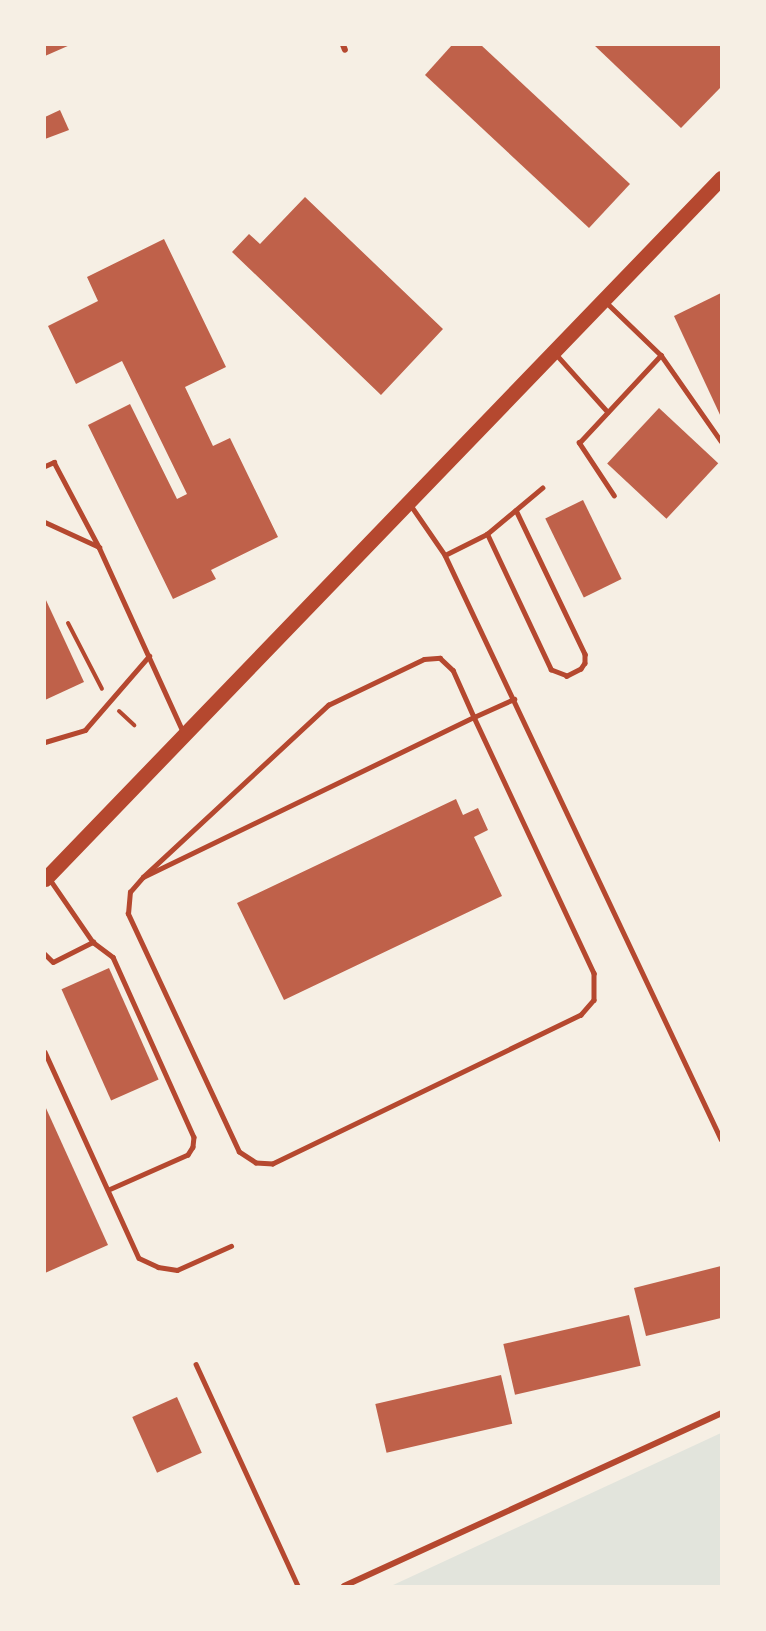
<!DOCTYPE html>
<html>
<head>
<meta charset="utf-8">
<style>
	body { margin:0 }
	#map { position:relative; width:766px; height:1631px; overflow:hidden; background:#f6efe4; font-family:Cabin,sans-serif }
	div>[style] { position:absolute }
	.green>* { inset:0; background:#e2e4dc }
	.building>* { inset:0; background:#bf614a; transform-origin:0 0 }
	.path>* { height:4px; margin:-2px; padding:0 2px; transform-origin:2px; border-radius:2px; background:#b5482f }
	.service>* { height:4.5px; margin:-2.25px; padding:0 2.25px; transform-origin:2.25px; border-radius:2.25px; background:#b5482f }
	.minor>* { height:6px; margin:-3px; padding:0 3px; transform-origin:3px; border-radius:3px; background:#b5482f }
	.primary>* { height:15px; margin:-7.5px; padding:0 7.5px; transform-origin:7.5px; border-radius:7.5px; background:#b5482f }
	span { translate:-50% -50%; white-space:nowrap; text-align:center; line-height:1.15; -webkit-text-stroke:4.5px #f6efe4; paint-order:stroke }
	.frame { position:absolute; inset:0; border:46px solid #f6efe4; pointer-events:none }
</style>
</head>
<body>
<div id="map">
	<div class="green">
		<div style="clip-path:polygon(721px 1433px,721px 1586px,391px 1586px)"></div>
	</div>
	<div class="building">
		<div style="clip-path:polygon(45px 45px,70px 45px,45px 56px)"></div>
		<div style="clip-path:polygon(452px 45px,481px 45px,630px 184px,589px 228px,425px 75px)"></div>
		<div style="clip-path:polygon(594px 45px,721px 45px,721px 87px,681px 128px)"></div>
		<div style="clip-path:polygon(60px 110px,69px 130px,45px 139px,45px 117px)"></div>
		<div style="clip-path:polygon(305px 197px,443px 329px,381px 395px,232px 252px,249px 234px,260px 244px)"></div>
		<div style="clip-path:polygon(164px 239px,226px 367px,185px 387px,213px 446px,230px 438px,278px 537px,211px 570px,216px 579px,173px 599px,88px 425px,130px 404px,177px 499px,187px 494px,122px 361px,76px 384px,48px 326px,98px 301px,87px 277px)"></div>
		<div style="clip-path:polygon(721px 293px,721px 417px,674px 316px)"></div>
		<div style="left:659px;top:408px;width:81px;height:76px;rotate:43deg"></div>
		<div style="left:583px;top:500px;width:88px;height:42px;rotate:64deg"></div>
		<div style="clip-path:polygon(45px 598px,84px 682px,45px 700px)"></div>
		<div style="clip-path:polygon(456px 799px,463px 815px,478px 808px,488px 830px,474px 837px,502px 896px,284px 1000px,237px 903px)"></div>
		<div style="left:109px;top:968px;width:122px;height:52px;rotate:66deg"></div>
		<div style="clip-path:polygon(45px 1106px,108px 1245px,45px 1273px)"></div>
		<div style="clip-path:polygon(721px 1266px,721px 1318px,646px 1336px,634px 1288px)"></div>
		<div style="left:629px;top:1315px;width:52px;height:129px;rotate:77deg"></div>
		<div style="left:501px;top:1375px;width:50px;height:129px;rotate:77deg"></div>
		<div style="left:177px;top:1397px;width:61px;height:49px;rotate:66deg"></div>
	</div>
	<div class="path">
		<div style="left:68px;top:623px;width:74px;rotate:62.7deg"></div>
		<div style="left:119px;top:711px;width:21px;rotate:43deg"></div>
	</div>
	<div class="service">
		<div style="left:605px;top:301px;width:78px;rotate:44deg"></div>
		<div style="left:555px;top:353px;width:79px;rotate:48.1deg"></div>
		<div style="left:45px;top:466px;width:10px;rotate:-24deg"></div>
		<div style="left:54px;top:462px;width:96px;rotate:62.1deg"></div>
		<div style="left:99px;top:547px;width:202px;rotate:65.5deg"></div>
		<div style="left:614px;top:496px;width:64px;rotate:-123.4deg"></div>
		<div style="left:579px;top:443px;width:120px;rotate:-47deg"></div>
		<div style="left:661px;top:355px;width:105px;rotate:55.1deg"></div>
		<div style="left:410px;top:504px;width:62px;rotate:55.5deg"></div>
		<div style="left:445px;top:555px;width:47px;rotate:-26.6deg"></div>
		<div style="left:516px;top:510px;width:160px;rotate:64.4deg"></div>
		<div style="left:585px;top:654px;width:9px;rotate:90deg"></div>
		<div style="left:585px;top:663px;width:7px;rotate:124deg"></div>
		<div style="left:581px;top:669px;width:16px;rotate:153deg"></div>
		<div style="left:567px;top:676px;width:17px;rotate:-159deg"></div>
		<div style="left:551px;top:670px;width:150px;rotate:-115.2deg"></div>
		<div style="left:487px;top:534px;width:72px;rotate:-39.9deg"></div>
		<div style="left:45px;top:522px;width:60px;rotate:24.8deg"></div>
		<div style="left:445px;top:555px;width:646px;rotate:64.7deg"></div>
		<div style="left:45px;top:742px;width:42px;rotate:-16.7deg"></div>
		<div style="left:85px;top:730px;width:98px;rotate:-49.1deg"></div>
		<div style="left:143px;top:877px;width:368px;rotate:-25.8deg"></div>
		<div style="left:474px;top:717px;width:283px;rotate:64.9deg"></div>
		<div style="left:594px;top:973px;width:27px;rotate:90deg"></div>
		<div style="left:594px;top:1000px;width:20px;rotate:131deg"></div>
		<div style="left:581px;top:1015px;width:342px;rotate:154.2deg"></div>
		<div style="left:273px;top:1164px;width:17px;rotate:-177deg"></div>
		<div style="left:256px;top:1163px;width:20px;rotate:-147deg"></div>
		<div style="left:239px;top:1152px;width:263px;rotate:-115deg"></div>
		<div style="left:128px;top:914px;width:22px;rotate:-85deg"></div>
		<div style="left:130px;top:892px;width:20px;rotate:-49deg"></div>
		<div style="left:143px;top:877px;width:253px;rotate:-42.9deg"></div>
		<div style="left:328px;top:705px;width:106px;rotate:-25.6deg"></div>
		<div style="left:424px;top:659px;width:16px;rotate:-4deg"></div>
		<div style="left:440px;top:658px;width:18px;rotate:43deg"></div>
		<div style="left:453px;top:670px;width:51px;rotate:65.9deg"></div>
		<div style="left:474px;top:717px;width:44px;rotate:-24.2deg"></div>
		<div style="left:49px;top:878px;width:78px;rotate:55.5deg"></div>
		<div style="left:93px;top:942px;width:25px;rotate:37deg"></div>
		<div style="left:113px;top:957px;width:197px;rotate:65.8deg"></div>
		<div style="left:194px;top:1137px;width:10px;rotate:96deg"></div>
		<div style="left:193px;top:1147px;width:9px;rotate:122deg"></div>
		<div style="left:188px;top:1155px;width:86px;rotate:156.1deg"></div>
		<div style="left:45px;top:954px;width:11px;rotate:45deg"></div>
		<div style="left:53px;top:962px;width:45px;rotate:-26.6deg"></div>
		<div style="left:45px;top:1052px;width:226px;rotate:65.5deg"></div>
		<div style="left:139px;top:1258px;width:21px;rotate:25deg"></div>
		<div style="left:158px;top:1267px;width:19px;rotate:9deg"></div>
		<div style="left:177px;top:1270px;width:59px;rotate:-24deg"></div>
		<div style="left:196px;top:1364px;width:244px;rotate:65.3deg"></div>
	</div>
	<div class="minor">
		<div style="left:343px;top:45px;width:5px;rotate:68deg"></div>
		<div style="left:344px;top:1586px;width:415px;rotate:-24.6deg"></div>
	</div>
	<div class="primary">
		<div style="left:45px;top:879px;width:974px;rotate:-46.04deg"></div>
	</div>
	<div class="frame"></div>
</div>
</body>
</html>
